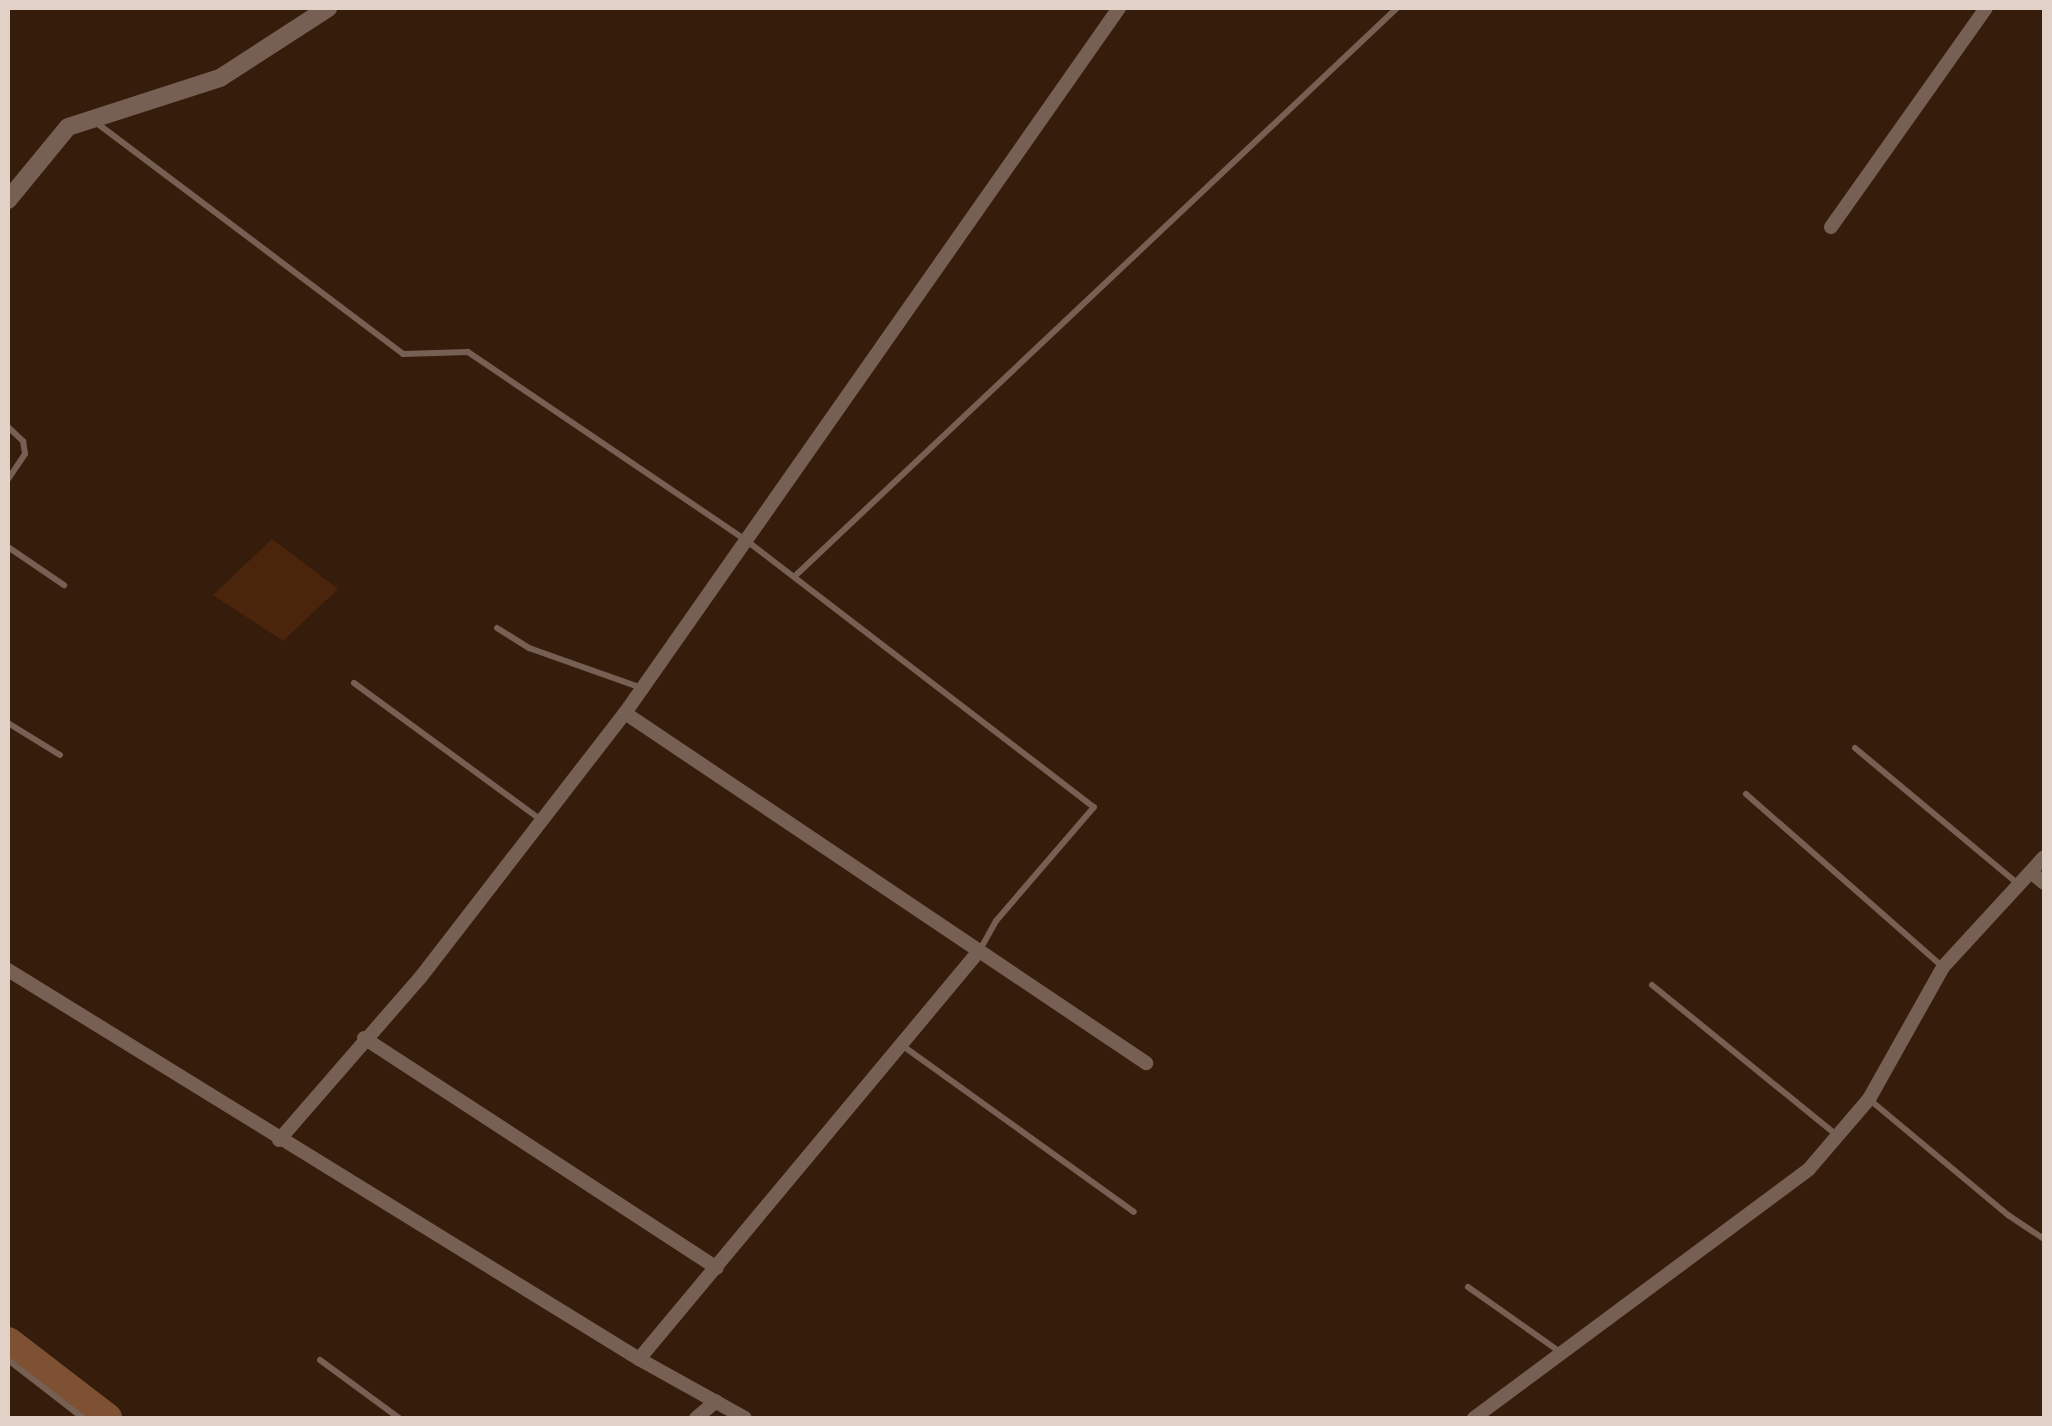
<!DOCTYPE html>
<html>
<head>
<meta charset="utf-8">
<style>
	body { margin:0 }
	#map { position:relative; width:2052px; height:1426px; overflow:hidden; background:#361c0b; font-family:"Roboto Condensed",sans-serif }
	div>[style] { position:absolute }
	.green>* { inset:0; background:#4a250b }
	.river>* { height:30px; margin:-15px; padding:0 15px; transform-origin:15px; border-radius:15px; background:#7e5133 }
	.service>* { height:6px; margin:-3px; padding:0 3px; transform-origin:3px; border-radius:3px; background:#756053 }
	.minor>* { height:14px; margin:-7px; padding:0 7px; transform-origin:7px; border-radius:7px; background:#756053 }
	.tertiary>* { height:18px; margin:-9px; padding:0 9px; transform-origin:9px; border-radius:9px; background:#756053 }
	span { translate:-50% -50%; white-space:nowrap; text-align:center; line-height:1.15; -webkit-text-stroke:10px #150a04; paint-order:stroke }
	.frame { position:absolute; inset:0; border:10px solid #e2d1c6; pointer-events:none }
</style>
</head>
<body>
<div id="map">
	<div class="green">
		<div style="clip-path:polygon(272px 539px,338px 589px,283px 641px,213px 595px)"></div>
	</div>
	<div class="river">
		<div style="left:8px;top:1342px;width:125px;rotate:37.5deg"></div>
	</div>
	<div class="service">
		<div style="left:94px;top:121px;width:387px;rotate:37deg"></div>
		<div style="left:403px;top:354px;width:65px;rotate:-1.8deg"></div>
		<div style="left:468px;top:352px;width:337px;rotate:34.1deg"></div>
		<div style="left:747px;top:541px;width:437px;rotate:37.5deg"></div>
		<div style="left:1094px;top:807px;width:150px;rotate:130.7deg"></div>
		<div style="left:996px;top:921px;width:31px;rotate:119deg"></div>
		<div style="left:8px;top:427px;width:21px;rotate:43deg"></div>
		<div style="left:23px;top:441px;width:13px;rotate:81deg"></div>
		<div style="left:25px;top:454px;width:30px;rotate:124deg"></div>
		<div style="left:8px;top:547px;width:68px;rotate:34.2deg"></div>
		<div style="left:795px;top:576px;width:828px;rotate:-43.34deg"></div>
		<div style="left:497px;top:628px;width:38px;rotate:32deg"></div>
		<div style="left:529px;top:648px;width:120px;rotate:19.5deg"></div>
		<div style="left:354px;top:683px;width:230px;rotate:36.2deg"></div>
		<div style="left:8px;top:723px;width:61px;rotate:31.6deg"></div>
		<div style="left:1855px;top:748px;width:212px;rotate:39.8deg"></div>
		<div style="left:1746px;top:794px;width:261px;rotate:41.3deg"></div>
		<div style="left:1652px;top:985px;width:240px;rotate:39.1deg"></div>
		<div style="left:903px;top:1046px;width:284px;rotate:35.7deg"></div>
		<div style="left:1870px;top:1100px;width:180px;rotate:39.8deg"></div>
		<div style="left:2008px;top:1215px;width:43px;rotate:33.7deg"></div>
		<div style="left:1468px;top:1287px;width:113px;rotate:35.2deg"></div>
		<div style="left:8px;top:1360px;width:95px;rotate:37.7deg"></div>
		<div style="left:320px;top:1360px;width:98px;rotate:36.3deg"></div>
	</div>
	<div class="minor">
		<div style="left:1831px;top:227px;width:268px;rotate:-54.7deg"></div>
		<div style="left:625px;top:713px;width:628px;rotate:33.89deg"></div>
		<div style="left:2031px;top:872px;width:17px;rotate:40deg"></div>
		<div style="left:8px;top:970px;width:741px;rotate:31.65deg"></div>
		<div style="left:639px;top:1359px;width:121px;rotate:29.1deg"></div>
		<div style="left:364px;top:1038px;width:421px;rotate:33.1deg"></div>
		<div style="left:279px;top:1140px;width:215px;rotate:-49deg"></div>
		<div style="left:420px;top:978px;width:335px;rotate:-52.3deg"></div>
		<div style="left:625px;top:713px;width:861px;rotate:-54.98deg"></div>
		<div style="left:639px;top:1359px;width:531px;rotate:-50.19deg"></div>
		<div style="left:696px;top:1418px;width:26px;rotate:-40deg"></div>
		<div style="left:1474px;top:1418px;width:417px;rotate:-36.6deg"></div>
		<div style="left:1809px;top:1169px;width:92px;rotate:-49.4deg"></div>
		<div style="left:1869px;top:1099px;width:151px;rotate:-60.7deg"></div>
		<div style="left:1943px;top:967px;width:149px;rotate:-47.4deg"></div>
	</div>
	<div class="tertiary">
		<div style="left:8px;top:200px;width:94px;rotate:-50.6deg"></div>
		<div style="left:68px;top:127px;width:160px;rotate:-17.9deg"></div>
		<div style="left:220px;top:78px;width:129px;rotate:-32.9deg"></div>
	</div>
	<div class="frame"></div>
</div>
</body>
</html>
